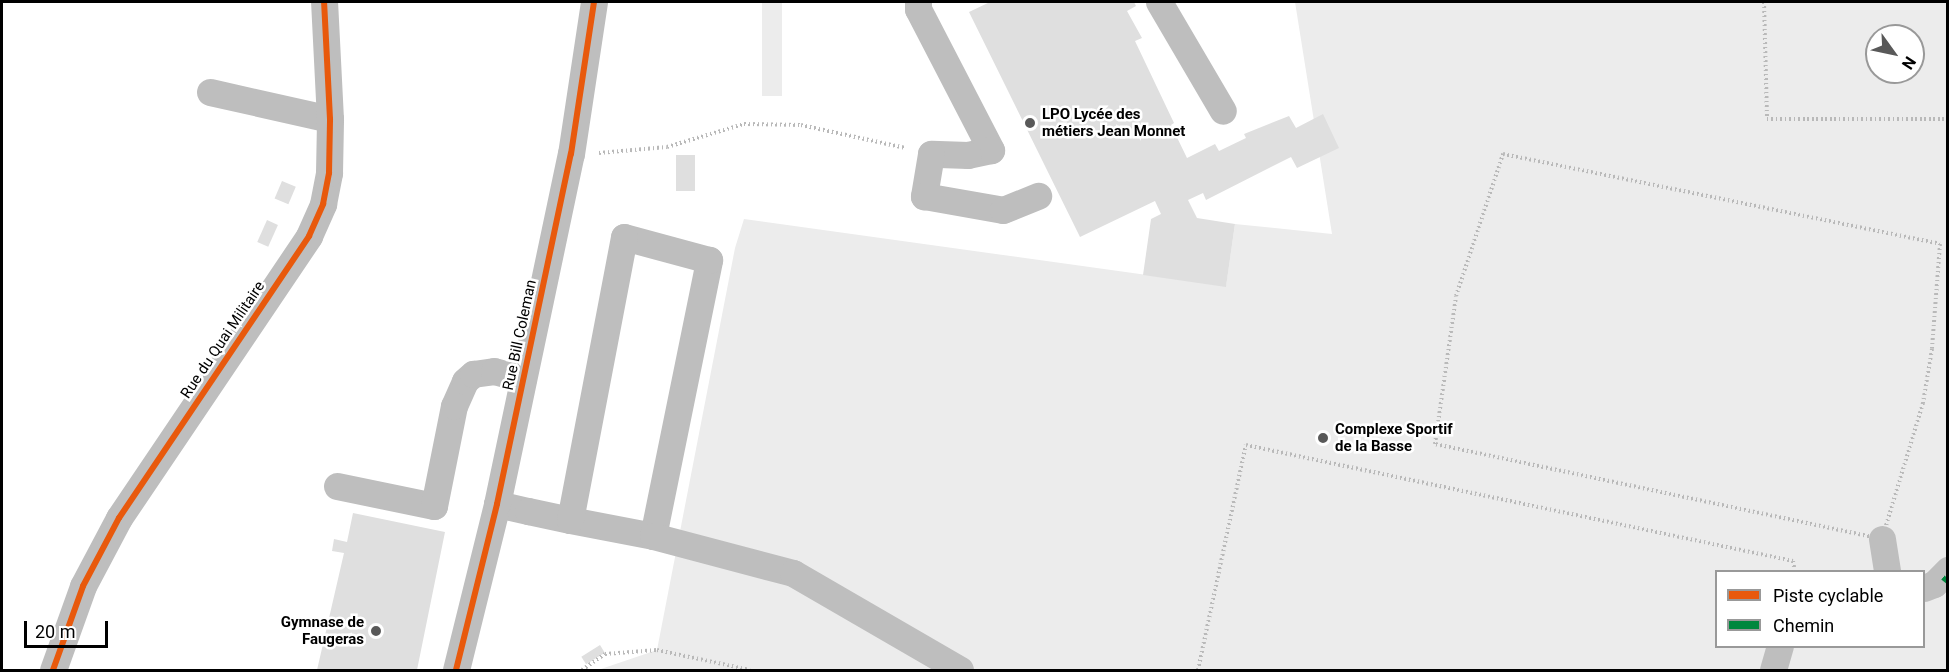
<!DOCTYPE html>
<html>
<head>
<meta charset="utf-8">
<style>
	body { margin:0 }
	#map { position:relative; width:1949px; height:672px; overflow:hidden; background:#fff; font-family:Roboto,sans-serif }
	div>[style] { position:absolute }
	.green>* { inset:0; background:#ececec; transform-origin:0 0 }
	.building>* { inset:0; background:#dfdfdf; transform-origin:0 0 }
	.path>* { height:4px; margin-top:-2px; transform-origin:0; background:repeating-linear-gradient(90deg,#b9b9b9 0 1.5px,transparent 0 4.5px) }
	.minor>* { height:27px; margin:-13.5px; padding:0 13.5px; transform-origin:13.5px; border-radius:13.5px; background:#bebebe }
	.quiet>* { height:4.5px; margin-top:-2.25px; transform-origin:0; background:repeating-linear-gradient(90deg,#00873e 0 9px,transparent 0 13.5px) }
	.cycleway>* { height:6px; margin:-3px; padding:0 3px; transform-origin:3px; border-radius:3px; background:#e8590c }
	.dots>* { width:16px; height:16px; translate:-50% -50%; box-sizing:border-box; border:3px solid #fff; border-radius:50% }
	span { translate:-50% -50%; white-space:nowrap; text-align:center; line-height:1.15; -webkit-text-stroke:5px #fff; paint-order:stroke }
	.poi-label { font-size:15px; color:#000; font-weight:700 }
	.left { translate:0 -50%; text-align:left }
	.right { translate:-100% -50%; text-align:right }
	.street-label { font-size:15px; color:#000 }
	.frame { position:absolute; inset:0; border:3px solid #000; pointer-events:none }
	.legend { position:absolute; left:1715px; top:570px; width:210px; height:78px; box-sizing:border-box; background:#fff; border:2px solid #999; margin:0; padding:8px 10px; list-style:none; font-size:18px; color:#000 }
	.legend li { display:flex; align-items:center; gap:12px; height:30px }
	.legend b { width:30px; border:2px solid #999 }
	.north { position:absolute; left:1865px; top:24px; width:60px; height:60px; box-sizing:border-box; background:#fff; border:2px solid #999; border-radius:50%; rotate:123deg; font-size:16px; font-weight:700; line-height:24px; text-align:center; color:#000 }
	.north::after { content:''; display:block; margin:auto; width:21px; height:27px; background:#595959; clip-path:polygon(50% 0,100% 100%,50% 72%,0 100%) }
	.scale { position:absolute; left:24px; top:621px; width:84px; height:27px; box-sizing:border-box; border:3px solid #000; border-top:0; padding-left:8px; font-size:18px; line-height:21px; white-space:nowrap; color:#000; -webkit-text-stroke:4px #fff; paint-order:stroke }
</style>
</head>
<body>
<div id="map">
	<div class="green">
		<div style="left:762px;top:2px;width:20px;height:94px"></div>
		<div style="clip-path:polygon(evenodd,1295px 2px,1947px 2px,1947px 670px,598px 670px,657px 650px,735px 248px,744px 219px,1226px 286px,1235px 224px,1332px 234px,1295px 2px,1877px 36px,1913px 36px,1913px 72px,1877px 72px,1877px 36px,1295px 2px,1716px 572px,1924px 572px,1924px 646px,1716px 646px,1716px 572px)"></div>
	</div>
	<div class="building">
		<div style="clip-path:polygon(990px 2px,1134px 2px,1136px 6px,1127px 11px,1142px 38px,1135px 41px,1174px 123px,1171px 125px,1187px 158px,1215px 144px,1219px 151px,1246px 138px,1244px 134px,1289px 116px,1296px 128px,1323px 114px,1339px 148px,1297px 168px,1291px 157px,1206px 200px,1203px 193px,1188px 200px,1197px 218px,1235px 224px,1226px 287px,1143px 275px,1151px 219px,1161px 214px,1155px 201px,1080px 237px,969px 12px)"></div>
		<div style="left:676px;top:155px;width:19px;height:36px"></div>
		<div style="left:282px;top:181px;width:15px;height:19px;rotate:23deg"></div>
		<div style="left:267px;top:220px;width:12px;height:24px;rotate:24deg"></div>
		<div style="clip-path:polygon(353px 513px,445px 532px,417px 670px,317px 670px,344px 553px,332px 551px,334px 539px,347px 542px)"></div>
		<div style="left:600px;top:645px;width:9px;height:22px;rotate:58deg"></div>
	</div>
	<div class="path">
		<div style="left:1764px;top:2px;width:117px;rotate:88.5deg"></div>
		<div style="left:1767px;top:119px;width:181px"></div>
		<div style="left:599px;top:153px;width:68px;rotate:-5deg"></div>
		<div style="left:667px;top:147px;width:80px;rotate:-16.6deg"></div>
		<div style="left:744px;top:124px;width:57px;rotate:1deg"></div>
		<div style="left:801px;top:125px;width:107px;rotate:12.4deg"></div>
		<div style="left:1503px;top:154px;width:446px;rotate:11.6deg"></div>
		<div style="left:1940px;top:244px;width:105px;rotate:94.4deg"></div>
		<div style="left:1932px;top:349px;width:55px;rotate:99.5deg"></div>
		<div style="left:1923px;top:403px;width:142px;rotate:106.8deg"></div>
		<div style="left:1882px;top:539px;width:457px;rotate:-168deg"></div>
		<div style="left:1435px;top:444px;width:149px;rotate:-81.9deg"></div>
		<div style="left:1456px;top:296px;width:150px;rotate:-71.7deg"></div>
		<div style="left:582px;top:670px;width:28px;rotate:-35deg"></div>
		<div style="left:605px;top:654px;width:52px;rotate:-4.4deg"></div>
		<div style="left:657px;top:650px;width:95px;rotate:12.1deg"></div>
		<div style="left:1198px;top:670px;width:230px;rotate:-78deg"></div>
		<div style="left:1246px;top:445px;width:559px;rotate:11.97deg"></div>
		<div style="left:1793px;top:561px;width:11px;rotate:80deg"></div>
	</div>
	<div class="minor">
		<div style="left:918px;top:2px;width:7px;rotate:90deg"></div>
		<div style="left:918px;top:9px;width:159px;rotate:62.6deg"></div>
		<div style="left:991px;top:150px;width:24px;rotate:168deg"></div>
		<div style="left:968px;top:155px;width:37px;rotate:-178deg"></div>
		<div style="left:931px;top:154px;width:43px;rotate:99.5deg"></div>
		<div style="left:924px;top:196px;width:80px;rotate:10deg"></div>
		<div style="left:1003px;top:210px;width:38px;rotate:-22deg"></div>
		<div style="left:1159px;top:2px;width:126px;rotate:59.6deg"></div>
		<div style="left:210px;top:92px;width:123px;rotate:12.7deg"></div>
		<div style="left:337px;top:486px;width:99px;rotate:11.7deg"></div>
		<div style="left:434px;top:506px;width:102px;rotate:-78.7deg"></div>
		<div style="left:454px;top:406px;width:27px;rotate:-66deg"></div>
		<div style="left:465px;top:381px;width:11px;rotate:-41deg"></div>
		<div style="left:473px;top:374px;width:21px;rotate:-8deg"></div>
		<div style="left:494px;top:371px;width:30px;rotate:15deg"></div>
		<div style="left:497px;top:504px;width:32px;rotate:13deg"></div>
		<div style="left:528px;top:511px;width:43px;rotate:12.1deg"></div>
		<div style="left:570px;top:520px;width:85px;rotate:10.9deg"></div>
		<div style="left:653px;top:536px;width:282px;rotate:-78.5deg"></div>
		<div style="left:709px;top:260px;width:88px;rotate:-164.9deg"></div>
		<div style="left:624px;top:237px;width:288px;rotate:100.8deg"></div>
		<div style="left:653px;top:536px;width:145px;rotate:14.8deg"></div>
		<div style="left:793px;top:573px;width:193px;rotate:30.1deg"></div>
		<div style="left:1882px;top:539px;width:33px;rotate:81deg"></div>
		<div style="left:1924px;top:588px;width:11px;rotate:-22deg"></div>
		<div style="left:1934px;top:584px;width:20px;rotate:-45deg"></div>
		<div style="left:53px;top:670px;width:89px;rotate:-70.3deg"></div>
		<div style="left:83px;top:586px;width:77px;rotate:-62.1deg"></div>
		<div style="left:119px;top:518px;width:340px;rotate:-56deg"></div>
		<div style="left:309px;top:236px;width:35px;rotate:-66deg"></div>
		<div style="left:323px;top:204px;width:32px;rotate:-79deg"></div>
		<div style="left:329px;top:173px;width:54px;rotate:-88.9deg"></div>
		<div style="left:330px;top:119px;width:117px;rotate:-92.9deg"></div>
		<div style="left:456px;top:670px;width:171px;rotate:-76.1deg"></div>
		<div style="left:497px;top:504px;width:358px;rotate:-78.1deg"></div>
		<div style="left:571px;top:154px;width:154px;rotate:-81.4deg"></div>
		<div style="left:1773px;top:670px;width:25px;rotate:-74deg"></div>
	</div>
	<div class="quiet">
		<div style="left:1943px;top:577px;width:6px;rotate:39deg"></div>
	</div>
	<div class="cycleway">
		<div style="left:53px;top:670px;width:89px;rotate:-70.3deg"></div>
		<div style="left:83px;top:586px;width:77px;rotate:-62.1deg"></div>
		<div style="left:119px;top:518px;width:340px;rotate:-56deg"></div>
		<div style="left:309px;top:236px;width:35px;rotate:-66deg"></div>
		<div style="left:323px;top:204px;width:32px;rotate:-79deg"></div>
		<div style="left:329px;top:173px;width:54px;rotate:-88.9deg"></div>
		<div style="left:330px;top:119px;width:117px;rotate:-92.9deg"></div>
		<div style="left:456px;top:670px;width:171px;rotate:-76.1deg"></div>
		<div style="left:497px;top:504px;width:358px;rotate:-78.1deg"></div>
		<div style="left:571px;top:154px;width:154px;rotate:-81.4deg"></div>
	</div>
	<div class="dots">
		<div style="left:1030px;top:123px;background:#595959"></div>
		<div style="left:1323px;top:438px;background:#595959"></div>
		<div style="left:376px;top:631px;background:#595959"></div>
	</div>
	<div class="poi-label">
		<span class="left" style="left:1042px;top:123px">LPO Lycée des<br>métiers Jean Monnet</span>
		<span class="left" style="left:1335px;top:438px">Complexe Sportif<br>de la Basse</span>
		<span class="right" style="left:364px;top:631px">Gymnase de<br>Faugeras</span>
	</div>
	<div class="street-label">
		<span style="left:520px;top:335px;rotate:-78deg">Rue Bill Coleman</span>
		<span style="left:223px;top:340px;rotate:-56deg">Rue du Quai Militaire</span>
	</div>
	<div class="frame"></div>
	<ul class="legend">
	<li><b style="height:8px;background:#e8590c"></b>Piste cyclable</li>
	<li><b style="height:8px;background:#00873e"></b>Chemin</li>
	</ul>
	<div class="north">N</div>
	<div class="scale">20 m</div>
</div>
</body>
</html>
